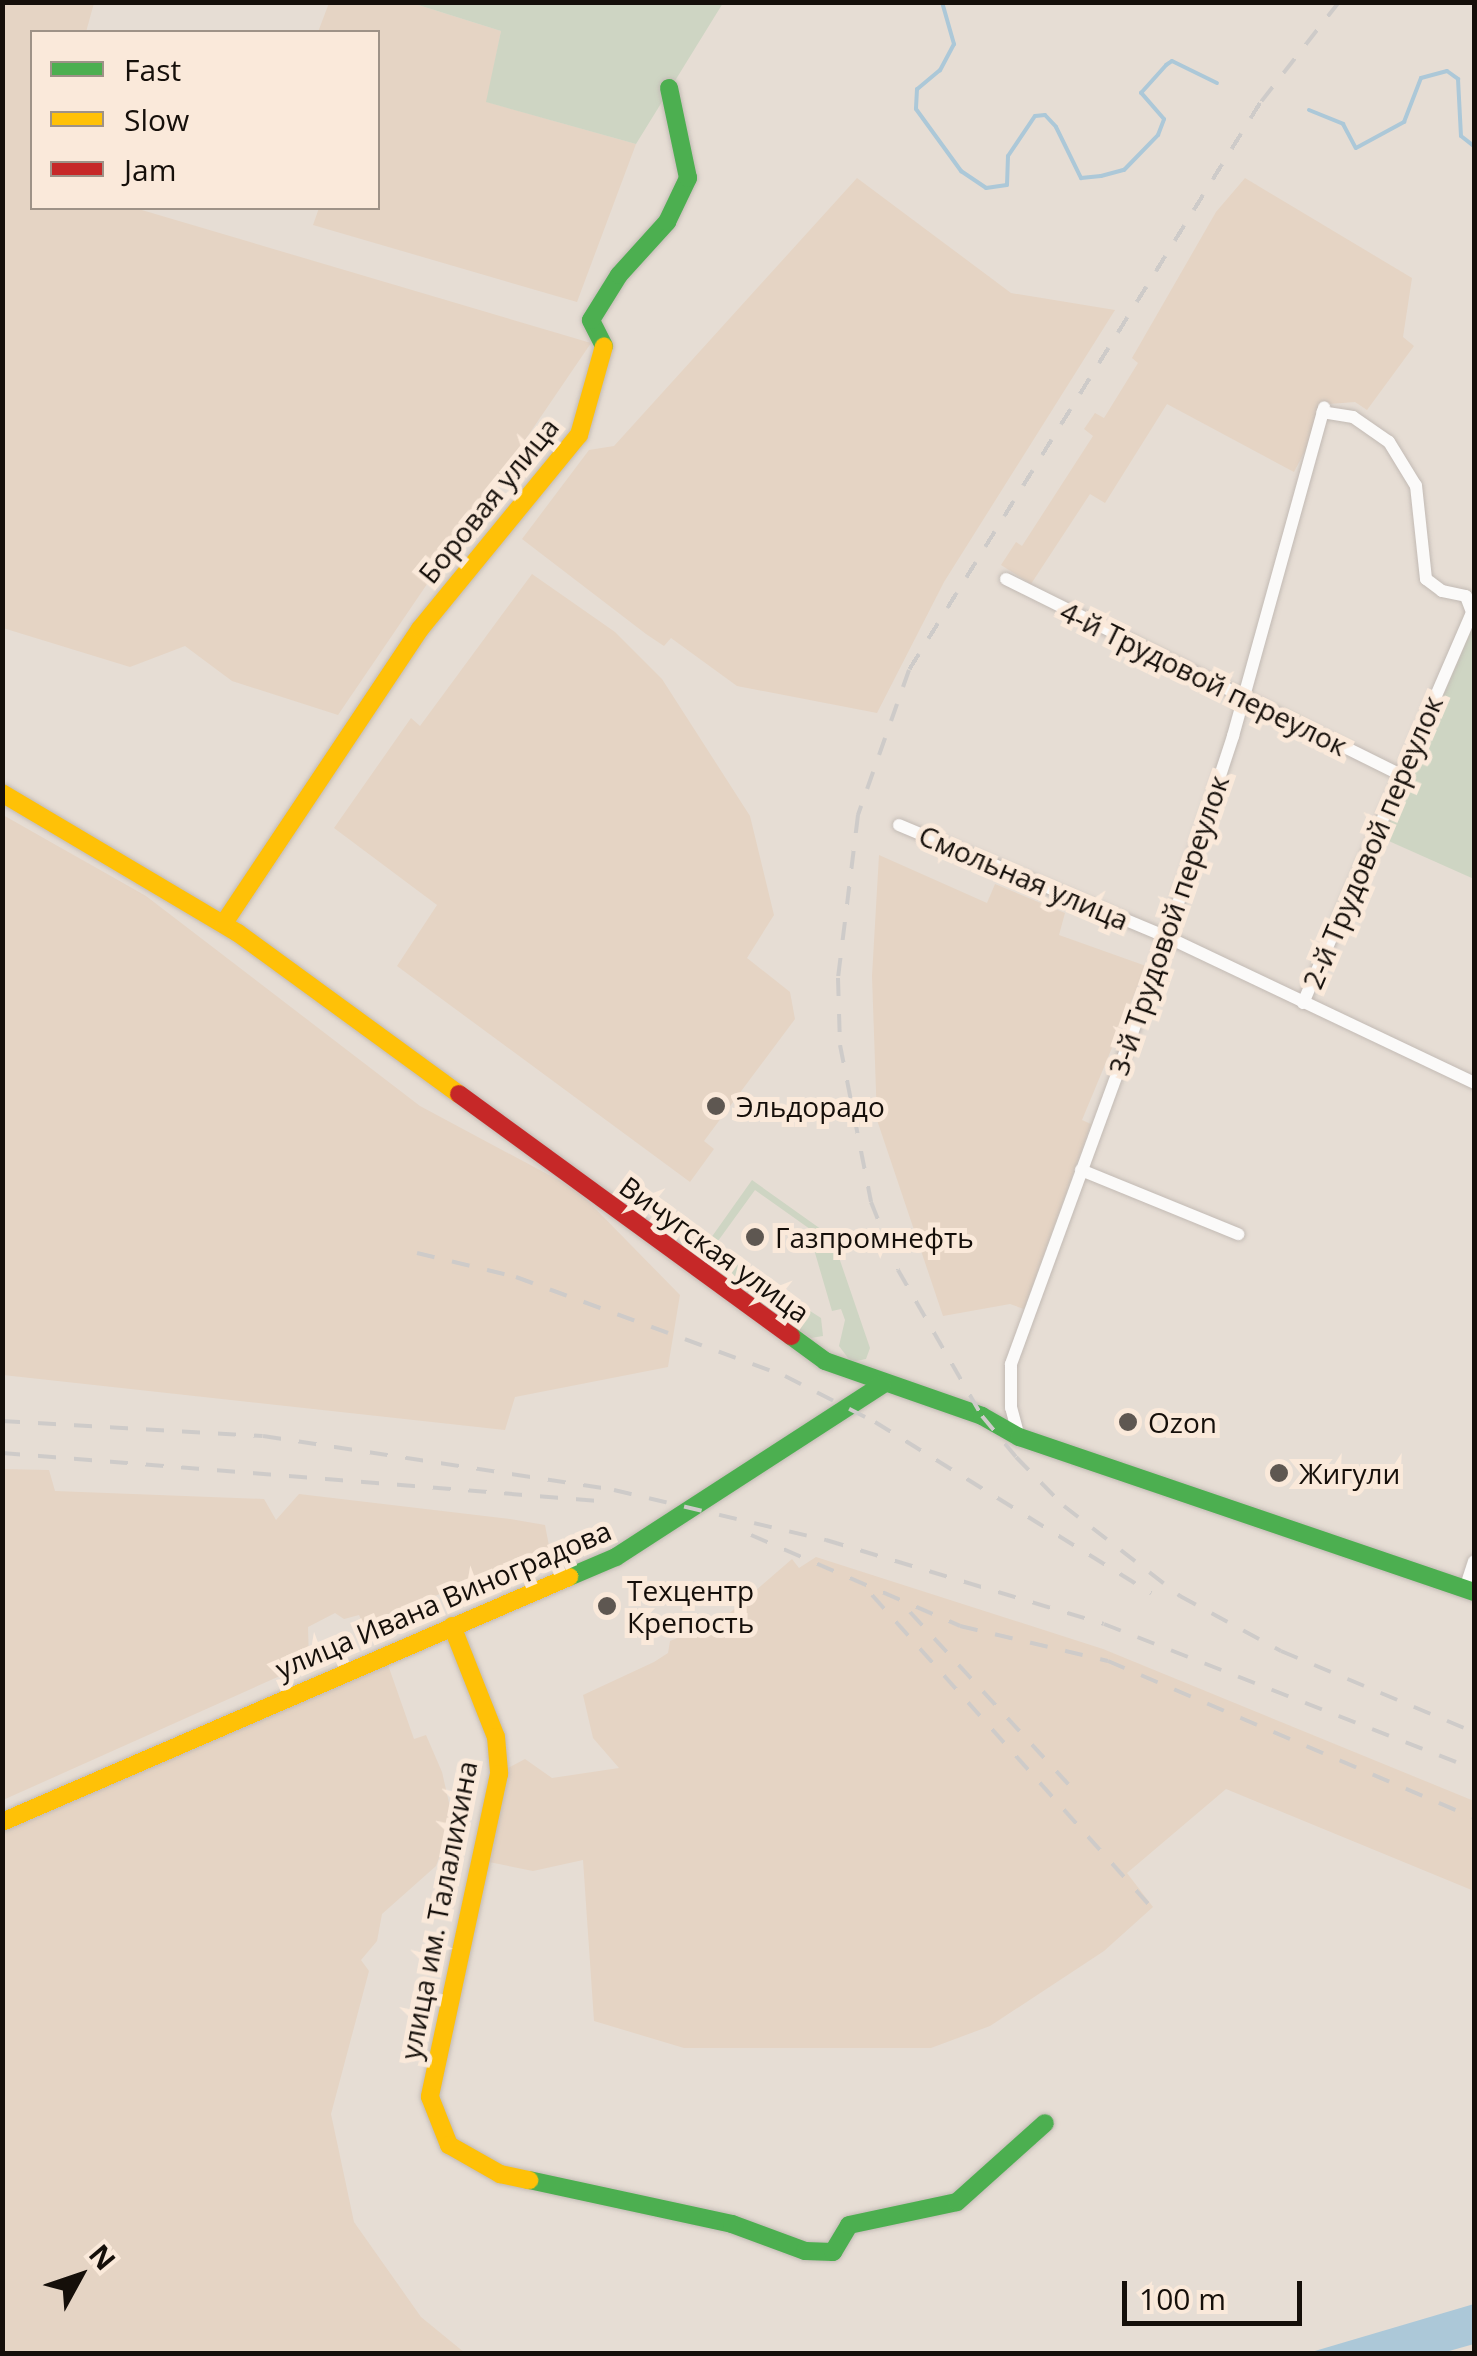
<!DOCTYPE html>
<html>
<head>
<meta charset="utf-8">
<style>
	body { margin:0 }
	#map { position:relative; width:1477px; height:2356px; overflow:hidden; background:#e6ddd4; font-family:"Open Sans",sans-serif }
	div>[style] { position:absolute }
	.built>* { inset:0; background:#e5d4c4 }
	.green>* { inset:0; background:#ced5c3 }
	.water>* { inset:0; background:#acc8d8 }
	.stream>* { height:4px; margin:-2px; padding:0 2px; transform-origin:2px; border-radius:2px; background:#acc8d8 }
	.roads { filter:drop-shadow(0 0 2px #c2bab4) drop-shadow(0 0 2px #c2bab4) }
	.street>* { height:12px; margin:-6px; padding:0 6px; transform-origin:6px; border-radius:6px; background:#fbfaf9 }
	.fast>* { height:18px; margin:-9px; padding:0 9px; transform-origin:9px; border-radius:9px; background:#4caf50 }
	.slow>* { height:18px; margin:-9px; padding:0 9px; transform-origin:9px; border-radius:9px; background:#ffc107 }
	.jam>* { height:18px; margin:-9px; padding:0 9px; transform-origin:9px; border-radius:9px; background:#c62828 }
	.rail>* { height:4px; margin-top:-2px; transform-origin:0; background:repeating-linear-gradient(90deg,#cecbc9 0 18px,transparent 0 36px) }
	.dots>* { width:28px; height:28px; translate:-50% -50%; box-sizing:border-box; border:5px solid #fae9da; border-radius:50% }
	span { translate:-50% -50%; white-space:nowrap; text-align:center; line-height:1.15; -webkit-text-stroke:10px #fae9da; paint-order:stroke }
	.street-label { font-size:28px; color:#150f0a }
	.poi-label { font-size:28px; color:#150f0a }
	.left { translate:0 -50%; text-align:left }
	.frame { position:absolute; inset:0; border:5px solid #150f0a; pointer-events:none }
	.legend { position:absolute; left:30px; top:30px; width:350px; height:180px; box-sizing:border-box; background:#fae9da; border:2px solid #9e9287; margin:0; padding:12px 18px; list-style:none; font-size:30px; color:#150f0a }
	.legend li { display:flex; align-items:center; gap:20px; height:50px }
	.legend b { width:50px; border:2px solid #9e9287 }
	.north { position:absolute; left:30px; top:2226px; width:100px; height:100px; -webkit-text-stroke:8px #fae9da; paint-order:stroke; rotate:50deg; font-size:28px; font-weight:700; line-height:40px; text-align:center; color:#150f0a }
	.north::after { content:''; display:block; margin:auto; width:35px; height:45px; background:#150f0a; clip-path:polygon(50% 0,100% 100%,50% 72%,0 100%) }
	.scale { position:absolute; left:1122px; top:2281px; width:180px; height:45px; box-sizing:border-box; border:5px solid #150f0a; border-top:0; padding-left:12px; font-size:30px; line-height:35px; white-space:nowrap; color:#150f0a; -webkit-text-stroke:8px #fae9da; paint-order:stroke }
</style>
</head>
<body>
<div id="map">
	<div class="built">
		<div style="clip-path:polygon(2px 3px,94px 3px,86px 32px,32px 32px,32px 208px,135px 208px,591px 343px,338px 715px,232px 681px,185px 646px,130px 667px,3px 628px)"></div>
		<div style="clip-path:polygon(329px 3px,412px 3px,501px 31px,487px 102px,636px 144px,577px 302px,313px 225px,319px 208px,378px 208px,378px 32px,318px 32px)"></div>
		<div style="clip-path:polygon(857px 178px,1011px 293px,1115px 310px,944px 582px,877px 713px,737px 686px,671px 638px,664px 646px,646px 634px,522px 539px,589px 450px,614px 446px)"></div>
		<div style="clip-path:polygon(1245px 178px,1412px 278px,1403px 337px,1414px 346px,1367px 410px,1355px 402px,1329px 404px,1294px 472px,1167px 404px,1105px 503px,1090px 494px,1031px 584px,1001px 565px,1016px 542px,1022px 546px,1093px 436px,1084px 429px,1095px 413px,1104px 418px,1138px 363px,1132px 358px,1216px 212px)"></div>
		<div style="clip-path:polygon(532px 574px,615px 632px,662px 679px,750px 816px,774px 915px,747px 958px,790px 992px,795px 1019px,704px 1141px,714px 1149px,690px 1182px,397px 966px,437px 905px,334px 828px,411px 718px,420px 726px)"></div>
		<div style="clip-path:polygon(3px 815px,146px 896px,420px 1106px,577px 1190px,680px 1295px,668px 1367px,515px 1397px,505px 1430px,3px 1375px)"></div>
		<div style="clip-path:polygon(879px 855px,987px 903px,995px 884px,1065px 913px,1059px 935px,1146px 966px,1082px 1120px,1091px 1124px,1024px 1309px,1010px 1304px,943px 1316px,877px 1120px,872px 976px)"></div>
		<div style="clip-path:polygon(3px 1469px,49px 1470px,55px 1491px,264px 1499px,276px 1520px,299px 1494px,510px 1519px,545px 1525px,550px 1551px,363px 1624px,359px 1615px,344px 1619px,335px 1613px,308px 1627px,309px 1663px,3px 1800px)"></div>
		<div style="clip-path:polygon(816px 1557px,1103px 1649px,1474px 1801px,1474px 1891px,1226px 1789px,1127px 1873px,1153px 1907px,1104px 1951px,990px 2026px,931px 2048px,684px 2048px,594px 2021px,583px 1860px,533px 1871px,489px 1862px,506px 1769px,525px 1759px,552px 1778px,619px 1768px,593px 1738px,583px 1695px,654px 1662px,668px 1653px,670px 1641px,724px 1618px,792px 1559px,799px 1568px)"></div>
		<div style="clip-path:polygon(387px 1662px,414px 1739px,426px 1735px,442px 1772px,453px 1820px,436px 1866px,382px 1914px,377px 1941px,361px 1960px,369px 1971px,331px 2114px,354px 2222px,421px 2317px,465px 2353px,3px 2353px,2px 1832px)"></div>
	</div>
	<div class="green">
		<div style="clip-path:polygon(412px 3px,723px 3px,636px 144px,486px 102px,501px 31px)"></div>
		<div style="clip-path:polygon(1474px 624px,1474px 879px,1382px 838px)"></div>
		<div style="clip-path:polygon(752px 1180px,832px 1237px,870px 1348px,866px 1359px,851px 1362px,839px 1346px,845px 1320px,841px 1309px,832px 1311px,813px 1246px,817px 1234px,755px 1190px,710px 1252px,701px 1252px)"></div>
		<div style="clip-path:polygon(729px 1259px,821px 1318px,823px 1336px,811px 1338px,719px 1275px,715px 1268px)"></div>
	</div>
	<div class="water">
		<div style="clip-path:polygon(1474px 2304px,1474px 2344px,1442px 2353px,1308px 2353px)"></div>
	</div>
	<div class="stream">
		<div style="left:942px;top:2px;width:44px;rotate:74.1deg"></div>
		<div style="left:954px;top:44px;width:30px;rotate:118deg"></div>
		<div style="left:940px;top:70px;width:30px;rotate:140deg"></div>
		<div style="left:917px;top:89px;width:20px;rotate:93deg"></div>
		<div style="left:916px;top:109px;width:77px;rotate:54deg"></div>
		<div style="left:961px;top:171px;width:30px;rotate:34deg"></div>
		<div style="left:986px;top:188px;width:21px;rotate:-8deg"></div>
		<div style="left:1007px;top:185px;width:29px;rotate:-88deg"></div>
		<div style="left:1008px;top:156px;width:48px;rotate:-56deg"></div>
		<div style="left:1035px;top:116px;width:10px;rotate:-6deg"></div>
		<div style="left:1045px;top:115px;width:16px;rotate:47deg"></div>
		<div style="left:1056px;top:127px;width:57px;rotate:63.9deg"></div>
		<div style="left:1081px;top:178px;width:20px;rotate:-6deg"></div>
		<div style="left:1101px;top:176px;width:24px;rotate:-15deg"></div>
		<div style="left:1124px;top:170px;width:49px;rotate:-45.8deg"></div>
		<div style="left:1158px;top:135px;width:17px;rotate:-69deg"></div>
		<div style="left:1164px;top:119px;width:35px;rotate:-131deg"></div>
		<div style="left:1141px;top:93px;width:38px;rotate:-48deg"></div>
		<div style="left:1166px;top:65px;width:7px;rotate:-34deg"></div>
		<div style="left:1172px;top:61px;width:50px;rotate:26.1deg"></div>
		<div style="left:1309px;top:110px;width:37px;rotate:22deg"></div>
		<div style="left:1343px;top:124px;width:27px;rotate:62deg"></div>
		<div style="left:1356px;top:148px;width:55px;rotate:-28.4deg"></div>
		<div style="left:1404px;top:122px;width:47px;rotate:-68.9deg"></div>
		<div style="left:1421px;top:78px;width:27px;rotate:-15deg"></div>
		<div style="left:1447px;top:71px;width:14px;rotate:36deg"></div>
		<div style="left:1458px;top:79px;width:57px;rotate:87deg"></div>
		<div style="left:1461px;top:136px;width:16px;rotate:38deg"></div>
	</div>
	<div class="roads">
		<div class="street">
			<div style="left:1006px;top:579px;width:442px;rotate:26.4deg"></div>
			<div style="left:899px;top:825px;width:290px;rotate:22.7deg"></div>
			<div style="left:1167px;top:937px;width:340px;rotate:25.4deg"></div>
			<div style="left:1303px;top:1003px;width:426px;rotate:-66.6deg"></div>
			<div style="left:1472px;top:612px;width:17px;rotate:-111deg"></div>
			<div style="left:1466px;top:596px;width:25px;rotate:-168deg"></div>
			<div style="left:1442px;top:591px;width:20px;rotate:-143deg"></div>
			<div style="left:1426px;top:579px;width:94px;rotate:-96.1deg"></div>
			<div style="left:1416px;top:486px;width:52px;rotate:-121.5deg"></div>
			<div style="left:1389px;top:442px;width:44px;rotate:-145.2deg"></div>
			<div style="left:1353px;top:417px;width:31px;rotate:-171deg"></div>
			<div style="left:1081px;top:1170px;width:170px;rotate:22.2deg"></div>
			<div style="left:1019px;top:1437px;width:30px;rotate:-105deg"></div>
			<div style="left:1011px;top:1408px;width:44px;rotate:-90deg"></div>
			<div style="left:1011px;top:1364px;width:455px;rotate:-69.9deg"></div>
			<div style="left:1167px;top:937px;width:212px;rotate:-71.8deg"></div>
			<div style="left:1233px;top:736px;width:341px;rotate:-74.5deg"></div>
			<div style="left:1465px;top:1589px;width:29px;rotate:-72deg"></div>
		</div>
		<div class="fast">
			<div style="left:604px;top:346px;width:29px;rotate:-117deg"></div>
			<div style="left:591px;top:320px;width:53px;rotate:-58.1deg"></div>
			<div style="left:619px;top:275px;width:72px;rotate:-47.8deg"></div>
			<div style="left:667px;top:222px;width:49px;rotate:-64.5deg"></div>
			<div style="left:688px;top:178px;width:92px;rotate:-101.9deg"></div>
			<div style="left:791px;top:1336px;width:42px;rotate:36.3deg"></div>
			<div style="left:825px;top:1361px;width:166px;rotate:19.3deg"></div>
			<div style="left:982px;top:1416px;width:43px;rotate:29.6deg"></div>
			<div style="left:1019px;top:1437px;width:481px;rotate:18.8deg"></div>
			<div style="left:569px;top:1577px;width:51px;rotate:-23.1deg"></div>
			<div style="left:616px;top:1557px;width:317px;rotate:-32.9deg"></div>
			<div style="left:529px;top:2180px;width:208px;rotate:12.2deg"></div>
			<div style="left:732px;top:2224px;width:78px;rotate:20.3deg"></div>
			<div style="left:805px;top:2251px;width:28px;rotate:2deg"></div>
			<div style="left:833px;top:2252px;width:31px;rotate:-59deg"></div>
			<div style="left:849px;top:2225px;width:110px;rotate:-12deg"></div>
			<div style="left:957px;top:2202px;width:118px;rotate:-41.9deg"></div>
		</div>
		<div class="slow">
			<div style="left:2px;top:793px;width:274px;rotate:30.7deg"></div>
			<div style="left:238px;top:933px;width:273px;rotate:36.1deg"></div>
			<div style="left:224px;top:923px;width:353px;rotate:-56.3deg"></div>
			<div style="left:420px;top:629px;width:251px;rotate:-50.7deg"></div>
			<div style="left:579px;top:435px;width:92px;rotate:-74.3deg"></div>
			<div style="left:452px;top:1626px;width:119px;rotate:68.4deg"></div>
			<div style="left:496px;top:1737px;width:37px;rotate:85deg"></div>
			<div style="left:499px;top:1774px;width:330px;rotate:102.1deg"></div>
			<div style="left:430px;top:2097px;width:52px;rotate:68.4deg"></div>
			<div style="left:449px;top:2145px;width:59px;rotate:29.6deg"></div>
			<div style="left:500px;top:2174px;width:30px;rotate:12deg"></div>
			<div style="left:2px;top:1822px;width:618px;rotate:-23.37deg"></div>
		</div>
		<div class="jam">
			<div style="left:459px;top:1094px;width:411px;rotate:36.1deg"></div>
		</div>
	</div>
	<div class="rail">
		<div style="left:1339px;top:2px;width:128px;rotate:128deg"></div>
		<div style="left:1260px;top:103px;width:667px;rotate:121.76deg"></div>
		<div style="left:909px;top:670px;width:154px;rotate:109.4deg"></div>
		<div style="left:858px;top:815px;width:164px;rotate:97deg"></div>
		<div style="left:838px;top:978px;width:67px;rotate:88.3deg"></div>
		<div style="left:840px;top:1045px;width:160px;rotate:78.8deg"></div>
		<div style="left:871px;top:1202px;width:73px;rotate:68.3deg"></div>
		<div style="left:898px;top:1270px;width:168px;rotate:60.1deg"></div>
		<div style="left:982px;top:1416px;width:53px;rotate:50.3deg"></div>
		<div style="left:1016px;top:1457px;width:69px;rotate:45.6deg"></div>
		<div style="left:1064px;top:1506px;width:147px;rotate:37.8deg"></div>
		<div style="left:1180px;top:1596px;width:115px;rotate:28.6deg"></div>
		<div style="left:1281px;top:1651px;width:209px;rotate:22.8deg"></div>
		<div style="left:417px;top:1253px;width:102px;rotate:13.6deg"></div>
		<div style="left:516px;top:1277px;width:287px;rotate:20.2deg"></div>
		<div style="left:785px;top:1376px;width:101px;rotate:27.1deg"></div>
		<div style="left:875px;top:1422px;width:325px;rotate:31.8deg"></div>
		<div style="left:2px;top:1421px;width:261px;rotate:3.3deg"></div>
		<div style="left:263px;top:1436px;width:355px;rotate:8.7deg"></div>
		<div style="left:614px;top:1490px;width:218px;rotate:13.3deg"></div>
		<div style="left:826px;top:1540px;width:290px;rotate:16.8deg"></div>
		<div style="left:1104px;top:1624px;width:397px;rotate:21.4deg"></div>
		<div style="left:2px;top:1453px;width:611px;rotate:4.6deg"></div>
		<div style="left:751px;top:1535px;width:228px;rotate:23.5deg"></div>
		<div style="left:960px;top:1626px;width:152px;rotate:13.3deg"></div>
		<div style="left:1108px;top:1661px;width:398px;rotate:23.2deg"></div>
		<div style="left:872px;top:1595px;width:416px;rotate:48.2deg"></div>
		<div style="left:910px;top:1612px;width:248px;rotate:47.4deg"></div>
	</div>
	<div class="dots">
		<div style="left:716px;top:1106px;background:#5e5751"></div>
		<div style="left:755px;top:1237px;background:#5e5751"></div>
		<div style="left:1128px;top:1422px;background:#5e5751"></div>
		<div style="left:1279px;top:1473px;background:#5e5751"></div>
		<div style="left:607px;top:1606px;background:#5e5751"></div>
	</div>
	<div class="street-label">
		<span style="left:488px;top:500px;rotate:-51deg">Боровая улица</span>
		<span style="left:1204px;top:678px;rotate:26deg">4-й Трудовой переулок</span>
		<span style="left:1372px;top:842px;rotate:-67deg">2-й Трудовой переулок</span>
		<span style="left:1024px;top:877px;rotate:23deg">Смольная улица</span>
		<span style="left:1168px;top:925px;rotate:-71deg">3-й Трудовой переулок</span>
		<span style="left:715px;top:1249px;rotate:36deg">Вичугская улица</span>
		<span style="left:443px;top:1599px;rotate:-23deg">улица Ивана Виноградова</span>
		<span style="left:438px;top:1910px;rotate:-79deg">улица им. Талалихина</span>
	</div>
	<div class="poi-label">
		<span class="left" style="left:736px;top:1106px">Эльдорадо</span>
		<span class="left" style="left:775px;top:1237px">Газпромнефть</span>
		<span class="left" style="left:1148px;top:1422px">Ozon</span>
		<span class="left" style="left:1299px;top:1473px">Жигули</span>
		<span class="left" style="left:627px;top:1606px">Техцентр<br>Крепость</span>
	</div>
	<div class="frame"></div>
	<ul class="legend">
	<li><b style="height:12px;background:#4caf50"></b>Fast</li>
	<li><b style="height:12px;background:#ffc107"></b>Slow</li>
	<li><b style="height:12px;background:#c62828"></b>Jam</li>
	</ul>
	<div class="north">N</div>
	<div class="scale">100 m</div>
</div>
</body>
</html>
